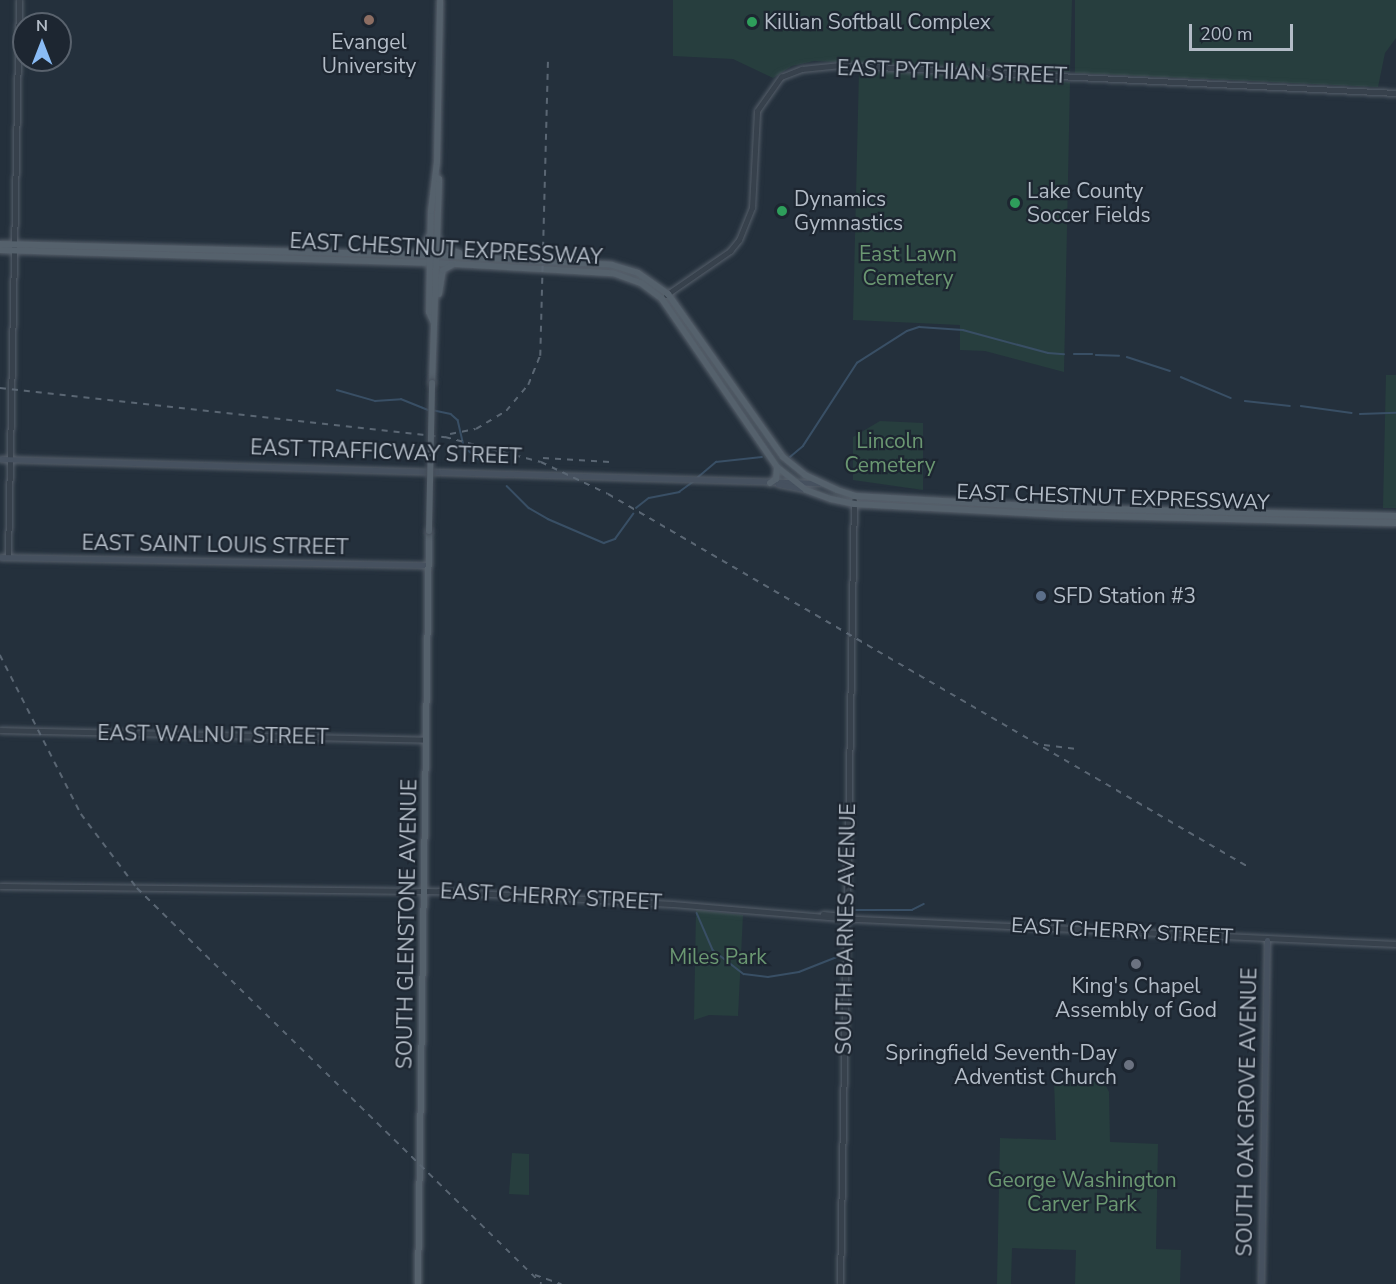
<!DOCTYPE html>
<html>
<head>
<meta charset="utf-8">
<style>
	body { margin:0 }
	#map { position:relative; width:1396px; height:1284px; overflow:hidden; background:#24303c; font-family:"Nunito Sans",sans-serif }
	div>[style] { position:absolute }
	.green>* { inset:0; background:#273e3e }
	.stream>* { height:1.5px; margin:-0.75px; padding:0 0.75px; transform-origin:0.75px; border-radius:0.75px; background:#394f65 }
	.roads { filter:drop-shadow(0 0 2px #565f6a) drop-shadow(0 0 2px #565f6a) }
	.tertiary>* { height:4.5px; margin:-2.25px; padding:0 2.25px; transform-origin:2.25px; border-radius:2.25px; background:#37414c }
	.secondary>* { height:5px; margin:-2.5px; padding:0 2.5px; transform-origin:2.5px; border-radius:2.5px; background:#46515f }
	.primary>* { height:6px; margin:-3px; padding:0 3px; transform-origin:3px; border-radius:3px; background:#55616c }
	.rail>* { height:1.5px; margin-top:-0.75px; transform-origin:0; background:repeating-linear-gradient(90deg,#5a6673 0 6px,transparent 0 12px) }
	.bridges { filter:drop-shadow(0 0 2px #444d58) drop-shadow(0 0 2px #444d58) }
	.primary-bridge>* { height:6px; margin:-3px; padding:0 3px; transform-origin:3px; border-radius:3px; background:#55616c }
	.dots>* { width:16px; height:16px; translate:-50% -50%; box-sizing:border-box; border:3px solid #1d2631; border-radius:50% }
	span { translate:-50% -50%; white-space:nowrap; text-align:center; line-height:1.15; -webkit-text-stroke:4.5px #1d2631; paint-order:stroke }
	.poi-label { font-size:21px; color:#b3bcc7 }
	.left { translate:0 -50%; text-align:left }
	.right { translate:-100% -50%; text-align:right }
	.street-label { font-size:21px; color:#b3bcc7 }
	.park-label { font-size:21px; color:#6b9872 }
	.north { position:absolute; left:12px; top:12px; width:60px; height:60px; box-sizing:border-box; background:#1d2631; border:2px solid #59626d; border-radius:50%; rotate:0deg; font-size:16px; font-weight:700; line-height:24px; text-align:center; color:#b3bcc7 }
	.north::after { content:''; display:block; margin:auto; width:21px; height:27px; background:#8abcf5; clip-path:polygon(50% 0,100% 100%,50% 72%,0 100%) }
	.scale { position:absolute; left:1189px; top:24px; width:104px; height:27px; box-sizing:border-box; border:3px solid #b3bcc7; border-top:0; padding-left:8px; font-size:18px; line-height:21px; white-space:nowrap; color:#b3bcc7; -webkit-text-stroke:4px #1d2631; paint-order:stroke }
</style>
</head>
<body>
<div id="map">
	<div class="green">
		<div style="clip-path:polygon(673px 0,1072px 0,1070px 72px,814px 61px,792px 66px,773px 78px,733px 59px,673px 56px)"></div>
		<div style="clip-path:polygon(1075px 0,1396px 0,1396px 38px,1385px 53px,1378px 87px,1075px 73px)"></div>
		<div style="clip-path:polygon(859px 70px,1070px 82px,1064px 372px,985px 351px,960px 350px,960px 325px,853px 320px)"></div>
		<div style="clip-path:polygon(1386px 375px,1396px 375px,1396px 508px,1383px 508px)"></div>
		<div style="clip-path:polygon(880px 421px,923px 423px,923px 490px,853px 480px,853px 437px)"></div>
		<div style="clip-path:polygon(696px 910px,743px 915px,738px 1016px,709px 1015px,694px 1020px)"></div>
		<div style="clip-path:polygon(1054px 1080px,1104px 1082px,1109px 1092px,1110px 1142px,1158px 1144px,1156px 1249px,1181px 1250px,1180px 1284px,1075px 1284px,1076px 1250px,1012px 1248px,1011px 1284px,997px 1284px,1000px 1138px,1056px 1140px)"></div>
		<div style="clip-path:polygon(512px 1153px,529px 1154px,529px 1195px,509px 1194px)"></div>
	</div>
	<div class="stream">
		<div style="left:1074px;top:354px;width:18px"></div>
		<div style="left:1096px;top:355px;width:23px;rotate:2deg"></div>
		<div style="left:1127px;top:357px;width:45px;rotate:18deg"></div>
		<div style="left:1181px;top:377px;width:54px;rotate:22.8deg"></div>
		<div style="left:337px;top:390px;width:40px;rotate:16deg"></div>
		<div style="left:375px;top:401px;width:26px;rotate:-4deg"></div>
		<div style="left:401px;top:399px;width:29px;rotate:22deg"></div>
		<div style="left:1245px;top:401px;width:45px;rotate:6.3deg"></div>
		<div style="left:1301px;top:406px;width:51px;rotate:7.8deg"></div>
		<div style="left:432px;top:410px;width:19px;rotate:12deg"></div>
		<div style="left:451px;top:414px;width:9px;rotate:41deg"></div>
		<div style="left:458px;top:420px;width:28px;rotate:77deg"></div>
		<div style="left:464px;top:447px;width:26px;rotate:39deg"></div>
		<div style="left:1360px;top:414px;width:36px;rotate:-2deg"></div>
		<div style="left:790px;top:457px;width:17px;rotate:-40deg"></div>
		<div style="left:803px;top:446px;width:99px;rotate:-57deg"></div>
		<div style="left:857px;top:363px;width:59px;rotate:-32.6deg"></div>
		<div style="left:907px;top:331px;width:13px;rotate:-18deg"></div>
		<div style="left:919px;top:327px;width:44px;rotate:3.9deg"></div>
		<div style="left:963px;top:330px;width:88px;rotate:15.1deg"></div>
		<div style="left:1048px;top:353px;width:16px;rotate:4deg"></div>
		<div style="left:697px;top:478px;width:25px;rotate:-40deg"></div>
		<div style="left:716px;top:462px;width:46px;rotate:-6.2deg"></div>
		<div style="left:507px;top:486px;width:31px;rotate:45deg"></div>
		<div style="left:529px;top:508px;width:22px;rotate:30deg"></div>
		<div style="left:548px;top:519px;width:61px;rotate:23.2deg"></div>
		<div style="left:604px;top:543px;width:12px;rotate:-20deg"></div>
		<div style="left:615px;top:539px;width:31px;rotate:-54deg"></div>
		<div style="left:636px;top:508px;width:16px;rotate:-38deg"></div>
		<div style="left:649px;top:498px;width:31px;rotate:-11deg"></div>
		<div style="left:679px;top:492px;width:19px;rotate:-36deg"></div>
		<div style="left:856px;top:910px;width:56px"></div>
		<div style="left:912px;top:910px;width:13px;rotate:-27deg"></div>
		<div style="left:697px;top:913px;width:40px;rotate:66.6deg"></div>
		<div style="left:713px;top:950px;width:39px;rotate:38deg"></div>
		<div style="left:744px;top:974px;width:24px;rotate:7deg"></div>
		<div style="left:768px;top:977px;width:31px;rotate:-9deg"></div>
		<div style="left:799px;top:972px;width:41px;rotate:-21.5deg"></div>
	</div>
	<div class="roads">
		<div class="tertiary">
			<div style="left:666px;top:295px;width:78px;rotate:-34.5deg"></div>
			<div style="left:730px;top:251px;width:14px;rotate:-51deg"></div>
			<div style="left:739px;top:240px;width:35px;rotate:-68deg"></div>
			<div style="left:752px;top:208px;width:97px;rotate:-87deg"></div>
			<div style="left:757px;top:111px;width:42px;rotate:-54.8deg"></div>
			<div style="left:781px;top:77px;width:22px;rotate:-21deg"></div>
			<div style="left:802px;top:69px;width:36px;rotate:-6deg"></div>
			<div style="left:838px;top:65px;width:559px;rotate:2.87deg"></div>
			<div style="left:8px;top:557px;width:557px;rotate:-88.87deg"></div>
			<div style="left:0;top:730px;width:426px;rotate:1.3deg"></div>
			<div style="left:0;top:886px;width:439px;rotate:0.7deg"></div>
			<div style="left:439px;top:891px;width:233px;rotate:3.2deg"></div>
			<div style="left:672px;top:904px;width:166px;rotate:4.8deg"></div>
			<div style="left:837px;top:918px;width:560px;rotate:2.66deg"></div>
			<div style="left:823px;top:914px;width:19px;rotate:6deg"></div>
			<div style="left:840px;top:1284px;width:783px;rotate:-88.98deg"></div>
		</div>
		<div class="secondary">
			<div style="left:0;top:459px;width:819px;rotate:1.68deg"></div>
			<div style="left:778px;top:484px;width:26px;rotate:11deg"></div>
			<div style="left:0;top:557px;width:429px;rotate:1.1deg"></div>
			<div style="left:1261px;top:1284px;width:344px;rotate:-89deg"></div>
		</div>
		<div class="primary">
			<div style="left:439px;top:240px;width:9px;rotate:58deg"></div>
			<div style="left:444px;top:248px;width:16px;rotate:18deg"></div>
			<div style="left:0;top:244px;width:430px;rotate:1.5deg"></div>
			<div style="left:430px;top:255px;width:182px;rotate:3.1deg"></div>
			<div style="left:612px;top:265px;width:27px;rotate:17deg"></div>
			<div style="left:638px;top:273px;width:37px;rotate:35deg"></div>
			<div style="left:668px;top:294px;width:199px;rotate:54.8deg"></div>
			<div style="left:783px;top:457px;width:28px;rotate:39deg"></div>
			<div style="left:805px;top:475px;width:35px;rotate:25deg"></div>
			<div style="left:837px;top:490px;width:19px;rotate:18deg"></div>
			<div style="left:855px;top:496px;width:210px;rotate:3.3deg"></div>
			<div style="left:1065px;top:508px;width:331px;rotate:1.4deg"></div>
			<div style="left:0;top:250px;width:437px;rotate:1.7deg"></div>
			<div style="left:437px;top:263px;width:176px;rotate:3.3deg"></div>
			<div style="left:613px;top:273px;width:30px;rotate:20deg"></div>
			<div style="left:641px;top:283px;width:26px;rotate:37deg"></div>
			<div style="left:662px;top:299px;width:204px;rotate:55.6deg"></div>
			<div style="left:777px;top:467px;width:37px;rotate:38deg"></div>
			<div style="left:806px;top:490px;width:27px;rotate:20deg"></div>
			<div style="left:831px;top:499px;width:24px;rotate:12deg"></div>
			<div style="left:854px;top:504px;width:211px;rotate:3deg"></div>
			<div style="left:1065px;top:515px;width:331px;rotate:1.4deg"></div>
			<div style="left:413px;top:253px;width:11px;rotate:-22deg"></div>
			<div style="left:423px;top:249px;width:14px;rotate:-65deg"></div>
			<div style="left:439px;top:294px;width:24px;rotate:-81deg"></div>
			<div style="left:443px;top:270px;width:10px;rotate:-29deg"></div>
			<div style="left:433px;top:321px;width:10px;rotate:-114deg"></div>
			<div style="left:429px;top:312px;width:101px;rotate:-88.9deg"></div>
			<div style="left:431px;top:211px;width:49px;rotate:-83deg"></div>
			<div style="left:437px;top:162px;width:162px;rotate:-88.9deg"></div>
			<div style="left:432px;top:383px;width:204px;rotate:-88deg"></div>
			<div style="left:439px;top:179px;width:4px;rotate:-146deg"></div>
			<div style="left:770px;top:483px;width:7px;rotate:-34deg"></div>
			<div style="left:776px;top:479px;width:12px;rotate:-85deg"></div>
			<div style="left:418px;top:1284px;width:753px;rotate:-89.16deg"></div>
		</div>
	</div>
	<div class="rail">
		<div style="left:0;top:388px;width:448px;rotate:6.3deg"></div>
		<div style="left:445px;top:437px;width:99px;rotate:14.6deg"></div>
		<div style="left:541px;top:462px;width:74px;rotate:25.5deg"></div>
		<div style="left:608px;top:494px;width:739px;rotate:30.21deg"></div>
		<div style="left:450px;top:434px;width:26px;rotate:-11deg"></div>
		<div style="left:476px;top:429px;width:35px;rotate:-31deg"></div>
		<div style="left:506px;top:411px;width:34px;rotate:-50deg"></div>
		<div style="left:528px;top:385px;width:31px;rotate:-68deg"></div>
		<div style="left:540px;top:356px;width:296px;rotate:-88.5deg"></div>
		<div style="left:543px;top:458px;width:67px;rotate:3.4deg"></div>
		<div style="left:0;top:655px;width:178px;rotate:63deg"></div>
		<div style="left:81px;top:814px;width:93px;rotate:52.9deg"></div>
		<div style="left:137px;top:888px;width:566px;rotate:44.36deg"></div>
		<div style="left:1044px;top:745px;width:33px;rotate:7deg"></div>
		<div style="left:535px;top:1275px;width:28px;rotate:19deg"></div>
	</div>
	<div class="bridges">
		<div class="primary-bridge">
			<div style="left:429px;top:531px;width:148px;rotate:-88.8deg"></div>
		</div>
	</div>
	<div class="dots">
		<div style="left:369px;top:20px;background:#8d6e63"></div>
		<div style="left:752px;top:22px;background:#2e9e5b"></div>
		<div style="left:1015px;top:203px;background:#2e9e5b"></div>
		<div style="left:782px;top:211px;background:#2e9e5b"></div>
		<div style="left:1041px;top:596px;background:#5c6f8a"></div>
		<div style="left:1136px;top:964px;background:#6b7280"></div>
		<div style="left:1129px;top:1065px;background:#6b7280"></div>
	</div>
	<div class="poi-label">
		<span class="left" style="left:764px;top:22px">Killian Softball Complex</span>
		<span style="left:369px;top:54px">Evangel<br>University</span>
		<span class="left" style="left:1027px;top:203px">Lake County<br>Soccer Fields</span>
		<span class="left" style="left:794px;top:211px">Dynamics<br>Gymnastics</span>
		<span class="left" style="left:1053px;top:596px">SFD Station #3</span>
		<span style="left:1136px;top:998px">King's Chapel<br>Assembly of God</span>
		<span class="right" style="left:1117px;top:1065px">Springfield Seventh-Day<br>Adventist Church</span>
	</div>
	<div class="street-label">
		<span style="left:952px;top:72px;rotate:2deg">EAST PYTHIAN STREET</span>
		<span style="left:446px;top:249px;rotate:3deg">EAST CHESTNUT EXPRESSWAY</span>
		<span style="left:386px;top:452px;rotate:2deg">EAST TRAFFICWAY STREET</span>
		<span style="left:1113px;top:497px;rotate:2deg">EAST CHESTNUT EXPRESSWAY</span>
		<span style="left:215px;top:545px;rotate:1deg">EAST SAINT LOUIS STREET</span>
		<span style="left:213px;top:735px;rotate:1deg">EAST WALNUT STREET</span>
		<span style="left:551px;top:897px;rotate:3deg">EAST CHERRY STREET</span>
		<span style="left:407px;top:924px;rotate:-89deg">SOUTH GLENSTONE AVENUE</span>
		<span style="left:846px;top:929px;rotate:-89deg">SOUTH BARNES AVENUE</span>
		<span style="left:1122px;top:931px;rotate:3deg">EAST CHERRY STREET</span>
		<span style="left:1247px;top:1112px;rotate:-89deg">SOUTH OAK GROVE AVENUE</span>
	</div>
	<div class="park-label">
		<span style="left:908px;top:266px">East Lawn<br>Cemetery</span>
		<span style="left:890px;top:453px">Lincoln<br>Cemetery</span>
		<span style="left:718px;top:957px">Miles Park</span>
		<span style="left:1082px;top:1192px">George Washington<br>Carver Park</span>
	</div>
	<div class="north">N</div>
	<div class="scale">200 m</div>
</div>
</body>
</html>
